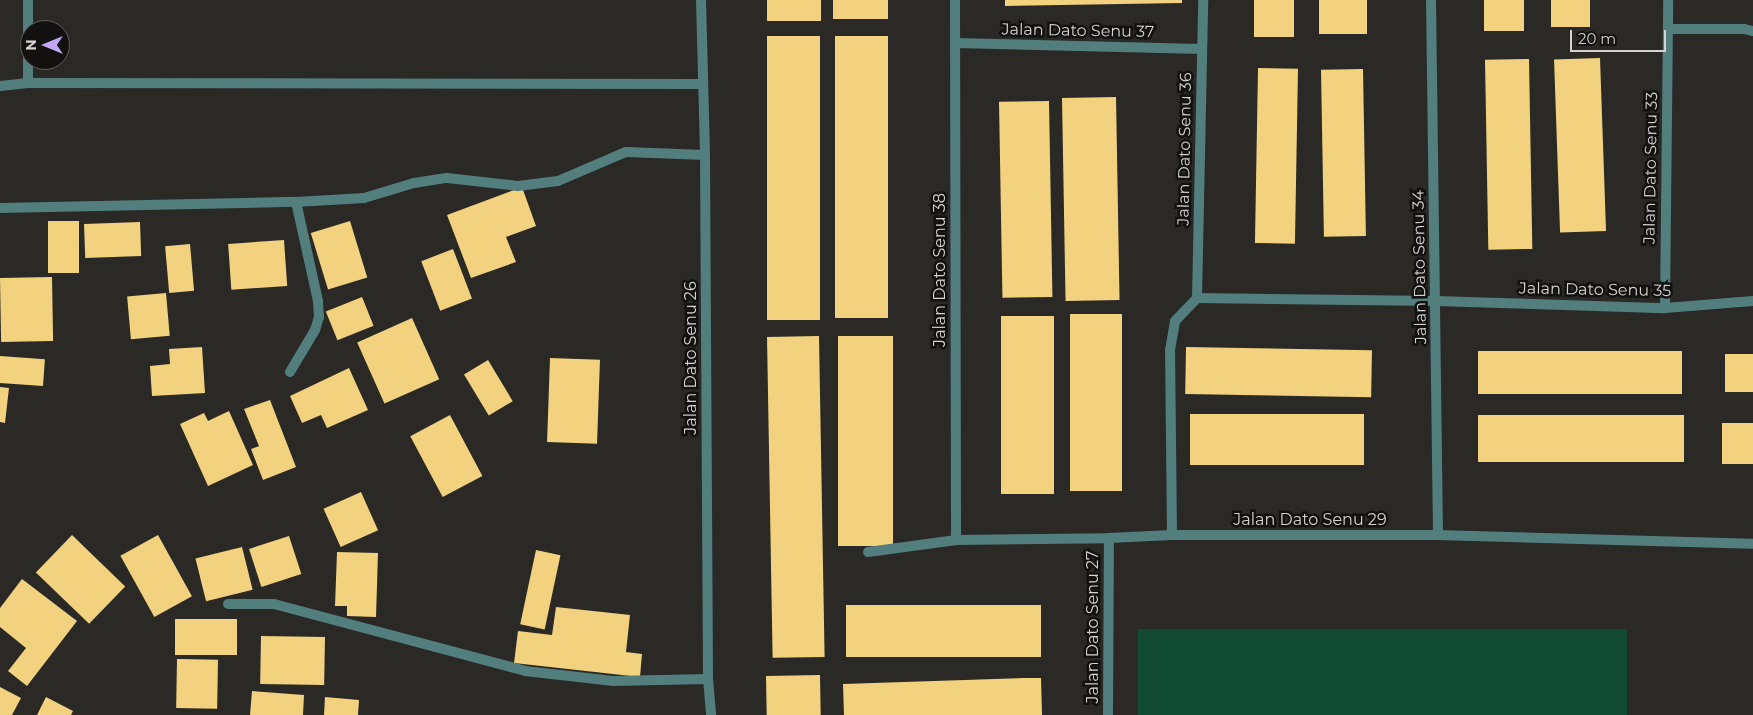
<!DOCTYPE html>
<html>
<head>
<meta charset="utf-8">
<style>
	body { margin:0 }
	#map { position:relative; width:1753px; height:715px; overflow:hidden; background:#2a2926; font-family:Montserrat,sans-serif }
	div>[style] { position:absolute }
	.green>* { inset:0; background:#104a32; transform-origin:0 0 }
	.building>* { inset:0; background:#f2d27e; transform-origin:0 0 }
	.lane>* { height:10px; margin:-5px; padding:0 5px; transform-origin:5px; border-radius:5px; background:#527e7d }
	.street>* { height:10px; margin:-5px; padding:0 5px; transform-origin:5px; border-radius:5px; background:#527e7d }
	span { translate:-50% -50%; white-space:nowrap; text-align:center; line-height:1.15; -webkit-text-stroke:5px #121110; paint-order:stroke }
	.street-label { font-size:16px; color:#d4d3d1 }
	.north { position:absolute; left:20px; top:20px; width:50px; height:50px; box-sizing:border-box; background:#121110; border:1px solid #605f5d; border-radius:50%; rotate:270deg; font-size:14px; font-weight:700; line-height:20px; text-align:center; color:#d4d3d1 }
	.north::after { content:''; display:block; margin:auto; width:18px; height:22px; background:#c0a8f3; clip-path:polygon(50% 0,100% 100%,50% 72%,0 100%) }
	.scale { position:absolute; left:1570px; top:30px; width:96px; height:22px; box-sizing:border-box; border:2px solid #d4d3d1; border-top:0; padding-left:6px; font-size:15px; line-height:18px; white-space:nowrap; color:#d4d3d1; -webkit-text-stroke:4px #121110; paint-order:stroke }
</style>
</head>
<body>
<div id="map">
	<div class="green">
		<div style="left:1138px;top:629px;width:489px;height:86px"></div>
	</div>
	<div class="building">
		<div style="left:767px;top:0;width:54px;height:21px"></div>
		<div style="left:833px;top:0;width:55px;height:19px"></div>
		<div style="clip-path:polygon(1005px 0,1182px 0,1182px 3px,1005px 6px)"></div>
		<div style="left:1254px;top:0;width:40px;height:37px"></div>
		<div style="left:1319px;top:0;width:48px;height:34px"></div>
		<div style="left:1484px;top:0;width:40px;height:31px"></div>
		<div style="left:1551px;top:0;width:39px;height:27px"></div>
		<div style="left:767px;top:36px;width:53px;height:284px"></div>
		<div style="left:888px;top:36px;width:282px;height:53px;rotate:90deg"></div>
		<div style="left:1600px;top:58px;width:173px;height:46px;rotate:88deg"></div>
		<div style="left:1529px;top:59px;width:190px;height:44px;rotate:89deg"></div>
		<div style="left:1258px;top:68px;width:40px;height:175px;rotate:1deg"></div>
		<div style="left:1363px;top:69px;width:167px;height:42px;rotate:89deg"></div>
		<div style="left:1116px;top:97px;width:203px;height:54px;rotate:89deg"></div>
		<div style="left:1049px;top:101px;width:196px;height:50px;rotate:89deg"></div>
		<div style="clip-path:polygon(522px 187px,536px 226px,506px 237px,516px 262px,471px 278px,447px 215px)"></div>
		<div style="left:48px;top:221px;width:31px;height:52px"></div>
		<div style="left:350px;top:221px;width:59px;height:41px;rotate:73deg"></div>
		<div style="left:140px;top:222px;width:34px;height:56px;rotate:88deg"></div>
		<div style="left:284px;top:240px;width:46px;height:56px;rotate:86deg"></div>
		<div style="left:190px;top:244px;width:47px;height:25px;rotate:85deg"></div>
		<div style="left:453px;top:249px;width:53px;height:34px;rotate:69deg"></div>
		<div style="left:52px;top:277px;width:64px;height:52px;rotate:89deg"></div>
		<div style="left:166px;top:293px;width:43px;height:39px;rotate:85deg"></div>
		<div style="left:362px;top:297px;width:31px;height:39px;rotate:68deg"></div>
		<div style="left:1070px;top:314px;width:52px;height:177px"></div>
		<div style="left:1001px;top:316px;width:53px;height:178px"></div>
		<div style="left:412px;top:318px;width:67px;height:60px;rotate:66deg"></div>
		<div style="left:819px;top:336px;width:321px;height:52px;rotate:89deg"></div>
		<div style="left:838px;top:336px;width:55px;height:210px"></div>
		<div style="clip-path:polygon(202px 347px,205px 393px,152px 396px,150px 366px,170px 364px,169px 349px)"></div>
		<div style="left:1186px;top:347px;width:186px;height:47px;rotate:1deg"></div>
		<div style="left:1682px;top:351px;width:43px;height:204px;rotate:90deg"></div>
		<div style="left:1725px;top:354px;width:28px;height:38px"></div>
		<div style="left:0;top:356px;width:45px;height:27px;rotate:4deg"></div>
		<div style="left:550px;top:358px;width:50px;height:84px;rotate:2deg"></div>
		<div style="left:488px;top:360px;width:48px;height:28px;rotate:59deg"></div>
		<div style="clip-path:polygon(349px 368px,368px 410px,327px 428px,321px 415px,302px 423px,290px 396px)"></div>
		<div style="clip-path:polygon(0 387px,9px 388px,5px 423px,0 422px)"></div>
		<div style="clip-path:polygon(270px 400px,296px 467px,263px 480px,251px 449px,259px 446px,244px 409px)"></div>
		<div style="clip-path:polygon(229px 411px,253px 465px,208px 486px,180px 424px,204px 413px,208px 421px)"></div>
		<div style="left:1190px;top:414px;width:174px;height:51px"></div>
		<div style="left:450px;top:415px;width:69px;height:45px;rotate:62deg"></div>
		<div style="left:1684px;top:415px;width:47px;height:206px;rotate:90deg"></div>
		<div style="left:1722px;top:423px;width:31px;height:41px"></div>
		<div style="left:361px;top:492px;width:42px;height:41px;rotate:66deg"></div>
		<div style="left:72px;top:535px;width:74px;height:52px;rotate:44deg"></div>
		<div style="left:158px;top:535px;width:70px;height:43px;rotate:61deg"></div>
		<div style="left:289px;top:536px;width:40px;height:42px;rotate:72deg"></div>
		<div style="left:242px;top:547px;width:44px;height:48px;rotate:76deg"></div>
		<div style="left:536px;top:550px;width:25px;height:76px;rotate:12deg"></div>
		<div style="clip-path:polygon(337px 552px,378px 553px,376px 617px,347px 616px,347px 606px,335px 606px)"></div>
		<div style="clip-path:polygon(22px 579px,77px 621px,27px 686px,8px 671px,26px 648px,0 627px,0 608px)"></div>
		<div style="left:1041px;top:605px;width:52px;height:195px;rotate:90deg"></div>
		<div style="clip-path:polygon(556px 607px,630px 615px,626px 652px,642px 654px,640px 677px,514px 663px,518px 631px,552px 635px)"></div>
		<div style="left:175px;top:619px;width:62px;height:36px"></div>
		<div style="left:261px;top:636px;width:64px;height:48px;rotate:1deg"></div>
		<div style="left:177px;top:659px;width:41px;height:49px;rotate:1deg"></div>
		<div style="left:820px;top:675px;width:40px;height:54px;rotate:89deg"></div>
		<div style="clip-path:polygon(1023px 678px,1041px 678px,1042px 715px,844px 715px,843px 684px)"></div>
		<div style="clip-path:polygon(0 687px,21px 698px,12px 715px,0 715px)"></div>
		<div style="clip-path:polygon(252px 691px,304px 695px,303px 715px,250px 715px)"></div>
		<div style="clip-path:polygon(46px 697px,73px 711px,71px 715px,37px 715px)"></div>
		<div style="clip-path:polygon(325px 697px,359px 700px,358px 715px,324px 715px)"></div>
	</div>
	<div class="lane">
		<div style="left:28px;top:0;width:83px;rotate:90deg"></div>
	</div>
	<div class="street">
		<div style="left:701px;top:0;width:155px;rotate:88.5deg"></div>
		<div style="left:705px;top:155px;width:524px;rotate:89.67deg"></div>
		<div style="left:708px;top:679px;width:36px;rotate:85deg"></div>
		<div style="left:955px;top:0;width:540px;rotate:89.89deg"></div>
		<div style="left:1431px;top:0;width:535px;rotate:89.25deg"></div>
		<div style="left:1668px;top:29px;width:76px"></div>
		<div style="left:1744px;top:29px;width:9px;rotate:13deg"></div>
		<div style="left:955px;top:43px;width:247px;rotate:1.4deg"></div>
		<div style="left:0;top:86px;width:28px;rotate:-6deg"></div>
		<div style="left:28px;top:83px;width:674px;rotate:0.09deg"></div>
		<div style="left:0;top:208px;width:296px;rotate:-1.2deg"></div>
		<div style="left:296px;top:202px;width:68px;rotate:-3.4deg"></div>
		<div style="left:364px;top:198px;width:52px;rotate:-16.7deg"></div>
		<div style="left:414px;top:183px;width:33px;rotate:-9deg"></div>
		<div style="left:447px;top:178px;width:71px;rotate:6.4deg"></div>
		<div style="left:518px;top:186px;width:40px;rotate:-7.1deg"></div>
		<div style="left:558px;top:181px;width:74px;rotate:-23.1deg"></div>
		<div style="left:626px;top:152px;width:79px;rotate:2.2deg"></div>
		<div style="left:1197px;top:298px;width:239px;rotate:0.7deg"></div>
		<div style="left:1436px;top:301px;width:229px;rotate:1.8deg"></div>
		<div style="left:1665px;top:308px;width:88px;rotate:-4.5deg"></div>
		<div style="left:1665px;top:308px;width:308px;rotate:-89.4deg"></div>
		<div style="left:290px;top:372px;width:49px;rotate:-59.2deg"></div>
		<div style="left:315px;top:330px;width:14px;rotate:-73deg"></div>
		<div style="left:319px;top:317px;width:16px;rotate:-94deg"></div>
		<div style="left:318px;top:301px;width:101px;rotate:-102.5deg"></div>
		<div style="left:1172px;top:535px;width:185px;rotate:-90.6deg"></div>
		<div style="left:1170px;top:350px;width:29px;rotate:-80deg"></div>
		<div style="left:1175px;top:321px;width:32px;rotate:-46deg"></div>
		<div style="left:1197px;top:298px;width:298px;rotate:-88.8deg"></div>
		<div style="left:868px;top:552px;width:89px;rotate:-7.8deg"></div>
		<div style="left:956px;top:540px;width:153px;rotate:-0.7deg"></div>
		<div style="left:1109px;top:538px;width:63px;rotate:-2.7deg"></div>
		<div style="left:1172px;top:535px;width:266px"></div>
		<div style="left:1438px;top:535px;width:315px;rotate:1.6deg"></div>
		<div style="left:228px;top:604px;width:46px"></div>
		<div style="left:274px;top:604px;width:260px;rotate:14.9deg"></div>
		<div style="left:525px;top:671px;width:89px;rotate:6.5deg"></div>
		<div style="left:613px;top:681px;width:95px;rotate:-1.2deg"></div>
		<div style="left:1108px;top:715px;width:177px;rotate:-89.7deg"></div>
	</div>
	<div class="street-label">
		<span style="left:1078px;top:31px;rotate:1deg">Jalan Dato Senu 37</span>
		<span style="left:1185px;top:149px;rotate:-89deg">Jalan Dato Senu 36</span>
		<span style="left:1651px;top:168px;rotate:-89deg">Jalan Dato Senu 33</span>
		<span style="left:1420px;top:267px;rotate:-91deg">Jalan Dato Senu 34</span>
		<span style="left:940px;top:270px;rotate:-90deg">Jalan Dato Senu 38</span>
		<span style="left:1595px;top:290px;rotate:1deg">Jalan Dato Senu 35</span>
		<span style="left:691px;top:358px;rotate:-90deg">Jalan Dato Senu 26</span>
		<span style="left:1310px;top:520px">Jalan Dato Senu 29</span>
		<span style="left:1093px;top:627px;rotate:-90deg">Jalan Dato Senu 27</span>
	</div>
	<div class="north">N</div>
	<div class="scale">20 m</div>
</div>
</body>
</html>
